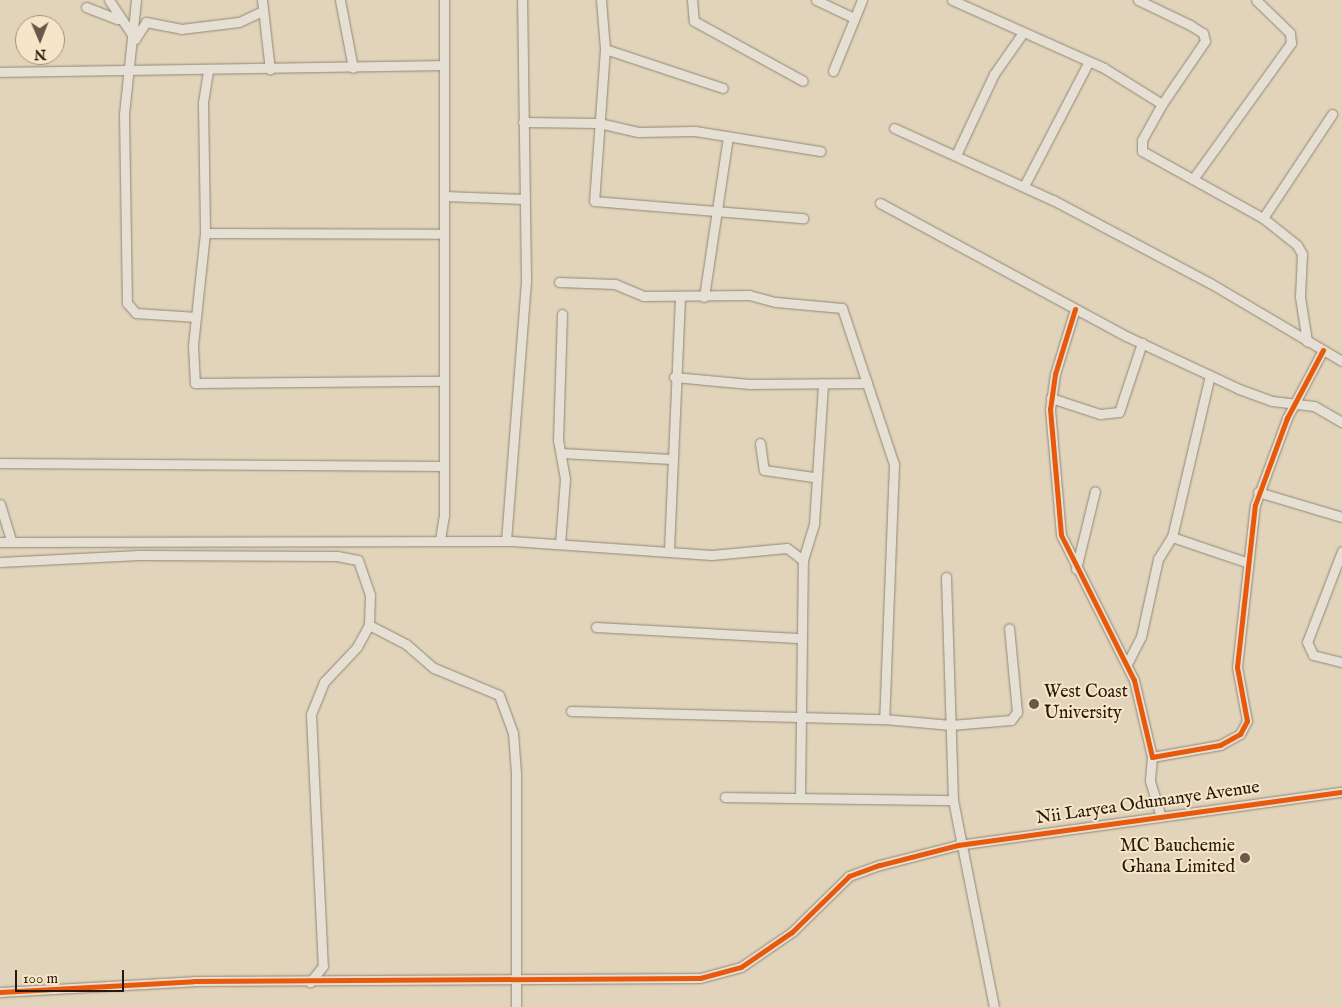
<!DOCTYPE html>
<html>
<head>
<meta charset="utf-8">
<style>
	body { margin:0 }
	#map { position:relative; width:1342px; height:1007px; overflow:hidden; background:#e1d4ba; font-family:"IM FELL English",serif }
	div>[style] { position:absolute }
	.roads { filter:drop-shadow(0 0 1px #918777) drop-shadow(0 0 1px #918777) }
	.minor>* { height:9px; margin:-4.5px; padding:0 4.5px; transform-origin:4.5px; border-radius:4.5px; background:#e6dfd3 }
	.cycleway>* { height:5px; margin:-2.5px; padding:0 2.5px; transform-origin:2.5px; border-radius:2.5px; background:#e8590c }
	.dots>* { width:14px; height:14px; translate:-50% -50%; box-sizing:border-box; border:2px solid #f6e6c8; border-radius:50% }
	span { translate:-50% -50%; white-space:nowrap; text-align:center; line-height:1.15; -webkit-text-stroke:4px #f6e6c8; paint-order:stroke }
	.poi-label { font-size:18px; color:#2a170d }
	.left { translate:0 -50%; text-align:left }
	.right { translate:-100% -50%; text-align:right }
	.street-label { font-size:18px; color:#2a170d }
	.north { position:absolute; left:15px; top:15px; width:50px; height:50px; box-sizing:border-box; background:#f6e6c8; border:1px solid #a4937d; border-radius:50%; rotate:179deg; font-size:14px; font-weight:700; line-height:20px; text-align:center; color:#2a170d }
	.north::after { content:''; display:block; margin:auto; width:18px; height:22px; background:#6a594a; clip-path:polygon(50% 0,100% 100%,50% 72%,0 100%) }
	.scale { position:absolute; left:15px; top:970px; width:109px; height:22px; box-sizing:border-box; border:2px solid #2a170d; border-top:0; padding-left:6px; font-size:15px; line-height:18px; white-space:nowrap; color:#2a170d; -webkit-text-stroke:4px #f6e6c8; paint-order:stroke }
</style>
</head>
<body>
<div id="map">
	<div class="roads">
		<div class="minor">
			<div style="left:109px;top:0;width:47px;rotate:56.3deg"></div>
			<div style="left:135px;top:39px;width:20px;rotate:-57deg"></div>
			<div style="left:146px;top:22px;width:36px;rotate:11deg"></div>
			<div style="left:181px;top:29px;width:58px;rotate:-6.9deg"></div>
			<div style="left:239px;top:22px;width:26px;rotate:-25deg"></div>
			<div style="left:136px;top:0;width:115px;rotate:96deg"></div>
			<div style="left:124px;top:114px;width:189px;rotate:89.1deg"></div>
			<div style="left:127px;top:303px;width:13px;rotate:48deg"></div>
			<div style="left:136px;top:313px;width:60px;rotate:3.8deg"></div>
			<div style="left:262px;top:0;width:70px;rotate:83.5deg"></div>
			<div style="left:340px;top:0;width:69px;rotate:79.2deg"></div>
			<div style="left:601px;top:0;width:49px;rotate:85.3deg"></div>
			<div style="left:605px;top:49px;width:152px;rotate:94.1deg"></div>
			<div style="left:594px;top:201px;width:210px;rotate:4.7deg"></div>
			<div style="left:692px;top:0;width:21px;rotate:85deg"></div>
			<div style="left:694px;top:21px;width:124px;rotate:28.8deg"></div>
			<div style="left:816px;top:0;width:42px;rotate:25.3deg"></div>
			<div style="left:952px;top:0;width:167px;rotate:24.1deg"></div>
			<div style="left:1104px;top:68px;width:68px;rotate:31.8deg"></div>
			<div style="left:1138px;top:0;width:58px;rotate:25.7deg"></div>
			<div style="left:1190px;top:25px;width:15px;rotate:32deg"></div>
			<div style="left:1203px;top:33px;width:8px;rotate:76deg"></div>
			<div style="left:1205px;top:41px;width:76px;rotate:124.3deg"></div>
			<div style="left:1162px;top:104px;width:41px;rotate:119.1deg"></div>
			<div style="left:1142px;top:140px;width:11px;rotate:90deg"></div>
			<div style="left:1142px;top:151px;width:138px;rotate:29deg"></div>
			<div style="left:1263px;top:218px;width:43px;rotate:38.5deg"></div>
			<div style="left:1297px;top:245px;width:10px;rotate:61deg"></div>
			<div style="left:1302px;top:254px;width:43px;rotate:92.7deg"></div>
			<div style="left:1300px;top:297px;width:45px;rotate:81deg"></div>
			<div style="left:86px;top:7px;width:34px;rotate:21deg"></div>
			<div style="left:605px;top:49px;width:124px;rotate:18.3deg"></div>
			<div style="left:208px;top:71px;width:32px;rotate:99deg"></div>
			<div style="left:203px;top:103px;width:130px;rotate:89.1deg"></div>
			<div style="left:205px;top:233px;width:114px;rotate:96.1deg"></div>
			<div style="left:193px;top:346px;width:37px;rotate:87deg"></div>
			<div style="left:195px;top:383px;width:249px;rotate:-0.5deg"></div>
			<div style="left:833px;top:71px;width:77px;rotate:-67.8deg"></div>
			<div style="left:0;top:72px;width:444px;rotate:-0.9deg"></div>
			<div style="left:523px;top:122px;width:76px;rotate:0.8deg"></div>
			<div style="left:599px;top:123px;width:40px;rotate:13deg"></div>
			<div style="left:638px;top:132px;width:57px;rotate:-1deg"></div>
			<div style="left:695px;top:131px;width:127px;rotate:9.1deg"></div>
			<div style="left:894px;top:128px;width:175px;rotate:24.4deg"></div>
			<div style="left:1053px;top:200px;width:178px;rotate:27.9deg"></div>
			<div style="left:1210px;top:283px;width:153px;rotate:30.6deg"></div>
			<div style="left:957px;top:153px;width:87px;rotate:-64.9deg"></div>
			<div style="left:994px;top:74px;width:49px;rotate:-55deg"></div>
			<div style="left:1193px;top:179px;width:168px;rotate:-54.2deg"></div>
			<div style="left:1291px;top:43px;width:10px;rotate:-96deg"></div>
			<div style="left:1290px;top:33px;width:47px;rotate:-135.9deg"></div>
			<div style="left:1024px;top:186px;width:139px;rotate:-62.5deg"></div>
			<div style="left:444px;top:196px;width:80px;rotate:2.1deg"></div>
			<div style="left:880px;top:203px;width:280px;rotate:28.4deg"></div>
			<div style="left:1126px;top:336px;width:125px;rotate:25.1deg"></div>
			<div style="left:1239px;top:389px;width:35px;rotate:20deg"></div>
			<div style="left:1272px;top:401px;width:42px;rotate:6.8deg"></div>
			<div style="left:1314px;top:406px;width:32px;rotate:30deg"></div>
			<div style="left:1263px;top:218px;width:125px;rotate:-56.4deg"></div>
			<div style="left:205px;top:233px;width:239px;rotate:0.2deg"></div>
			<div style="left:559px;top:282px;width:56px;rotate:2deg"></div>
			<div style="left:615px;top:284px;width:30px;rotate:23deg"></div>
			<div style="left:643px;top:296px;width:106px;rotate:-0.5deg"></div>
			<div style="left:749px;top:295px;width:28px;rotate:15deg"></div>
			<div style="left:776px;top:302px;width:66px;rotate:5.2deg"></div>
			<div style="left:842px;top:308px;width:164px;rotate:71.6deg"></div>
			<div style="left:894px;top:464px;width:255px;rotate:92.2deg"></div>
			<div style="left:704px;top:297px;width:162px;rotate:-81.5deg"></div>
			<div style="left:1075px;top:309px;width:68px;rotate:107.1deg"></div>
			<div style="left:1055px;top:374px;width:35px;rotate:98deg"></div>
			<div style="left:1050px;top:409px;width:126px;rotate:85deg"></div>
			<div style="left:1061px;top:535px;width:162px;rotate:63.3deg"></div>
			<div style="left:1134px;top:680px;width:79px;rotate:76.8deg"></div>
			<div style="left:1152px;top:757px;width:69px;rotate:-10deg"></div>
			<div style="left:1220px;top:745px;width:23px;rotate:-29deg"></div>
			<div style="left:1240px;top:734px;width:15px;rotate:-62deg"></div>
			<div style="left:1247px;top:721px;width:55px;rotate:-100.5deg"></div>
			<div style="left:1237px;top:667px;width:163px;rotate:-83.7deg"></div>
			<div style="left:1255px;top:505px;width:93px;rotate:-69.8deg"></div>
			<div style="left:1287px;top:418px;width:77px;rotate:-62.1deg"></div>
			<div style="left:674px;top:377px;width:76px;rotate:5.3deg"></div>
			<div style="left:750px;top:384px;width:117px;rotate:-0.5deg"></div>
			<div style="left:1051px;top:398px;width:52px;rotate:18.1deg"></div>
			<div style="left:1100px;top:414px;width:19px;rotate:-6deg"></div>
			<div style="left:1119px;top:412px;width:73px;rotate:-71.6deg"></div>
			<div style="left:760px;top:443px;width:27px;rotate:82deg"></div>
			<div style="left:764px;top:470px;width:50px;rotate:8deg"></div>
			<div style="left:562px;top:453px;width:109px;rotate:3.2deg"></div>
			<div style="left:0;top:463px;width:441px;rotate:0.4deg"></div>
			<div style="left:1258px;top:492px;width:88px;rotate:16.6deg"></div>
			<div style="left:0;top:504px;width:39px;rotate:73deg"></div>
			<div style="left:1172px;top:537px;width:78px;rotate:18.7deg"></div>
			<div style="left:440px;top:540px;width:24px;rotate:-81deg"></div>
			<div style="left:444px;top:516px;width:516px;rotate:-90deg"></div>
			<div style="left:506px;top:541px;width:262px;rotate:-85.6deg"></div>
			<div style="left:526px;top:280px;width:280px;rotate:-90.8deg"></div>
			<div style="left:0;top:542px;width:512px;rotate:-0.11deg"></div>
			<div style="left:512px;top:541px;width:200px;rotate:4deg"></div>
			<div style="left:712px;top:555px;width:75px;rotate:-5.3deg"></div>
			<div style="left:787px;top:548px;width:20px;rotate:37deg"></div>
			<div style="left:560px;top:544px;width:65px;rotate:-85.6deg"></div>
			<div style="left:565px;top:479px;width:39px;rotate:-100deg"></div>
			<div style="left:558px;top:441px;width:127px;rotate:-88.2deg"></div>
			<div style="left:669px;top:550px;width:253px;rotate:-87.5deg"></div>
			<div style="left:1342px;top:551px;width:97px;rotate:111deg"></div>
			<div style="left:1307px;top:642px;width:14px;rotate:65deg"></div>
			<div style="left:1313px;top:655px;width:30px;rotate:14deg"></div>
			<div style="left:0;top:562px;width:139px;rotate:-2.9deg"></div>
			<div style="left:139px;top:555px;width:198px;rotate:0.3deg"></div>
			<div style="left:337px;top:556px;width:21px;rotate:11deg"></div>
			<div style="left:358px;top:560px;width:37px;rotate:71deg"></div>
			<div style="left:370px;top:595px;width:30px;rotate:92deg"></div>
			<div style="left:369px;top:625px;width:25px;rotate:119deg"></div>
			<div style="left:357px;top:647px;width:48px;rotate:133.3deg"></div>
			<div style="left:324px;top:682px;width:35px;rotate:112deg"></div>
			<div style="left:311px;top:715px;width:251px;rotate:87.3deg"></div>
			<div style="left:323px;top:966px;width:21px;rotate:129deg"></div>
			<div style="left:1076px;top:569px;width:80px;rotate:-76.3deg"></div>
			<div style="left:946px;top:577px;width:223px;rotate:88.2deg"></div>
			<div style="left:369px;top:625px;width:42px;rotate:27.2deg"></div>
			<div style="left:406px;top:644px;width:37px;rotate:41deg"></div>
			<div style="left:434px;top:668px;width:70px;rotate:22.6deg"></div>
			<div style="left:499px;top:695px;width:40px;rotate:69.8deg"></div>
			<div style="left:513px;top:733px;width:40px;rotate:85.7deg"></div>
			<div style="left:516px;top:773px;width:234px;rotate:90deg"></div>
			<div style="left:596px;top:627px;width:206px;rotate:3.1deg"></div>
			<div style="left:1127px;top:664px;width:30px;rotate:-63deg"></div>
			<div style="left:1141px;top:637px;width:80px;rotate:-77.7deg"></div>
			<div style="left:1158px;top:559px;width:26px;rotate:-58deg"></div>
			<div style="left:1172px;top:537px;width:166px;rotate:-76.8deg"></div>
			<div style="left:571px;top:711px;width:313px;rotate:1.5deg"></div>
			<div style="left:884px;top:719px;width:67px;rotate:5.1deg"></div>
			<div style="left:951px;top:725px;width:60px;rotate:-4.8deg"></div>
			<div style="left:1011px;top:720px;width:10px;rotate:-53deg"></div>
			<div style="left:1017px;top:712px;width:84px;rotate:-95.4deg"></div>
			<div style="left:1152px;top:757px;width:24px;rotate:95deg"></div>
			<div style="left:1150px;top:781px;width:34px;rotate:73deg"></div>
			<div style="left:725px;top:797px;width:228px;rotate:0.8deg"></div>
			<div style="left:953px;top:800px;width:211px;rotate:78.8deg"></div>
			<div style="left:800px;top:798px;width:238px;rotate:-89.3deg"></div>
			<div style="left:803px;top:560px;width:38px;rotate:-73deg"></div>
			<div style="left:814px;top:524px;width:141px;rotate:-86.3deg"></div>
			<div style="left:0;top:992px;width:194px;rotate:-3.2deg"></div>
			<div style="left:194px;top:981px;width:506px;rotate:-0.34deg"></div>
			<div style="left:700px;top:978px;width:42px;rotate:-15deg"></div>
			<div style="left:741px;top:967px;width:62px;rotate:-34.5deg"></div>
			<div style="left:792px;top:932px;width:80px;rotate:-44.5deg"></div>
			<div style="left:849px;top:876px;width:33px;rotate:-20deg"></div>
			<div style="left:880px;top:865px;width:81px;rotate:-14.4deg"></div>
			<div style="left:958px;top:845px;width:388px;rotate:-7.9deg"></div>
		</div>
	</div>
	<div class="cycleway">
		<div style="left:1075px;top:309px;width:68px;rotate:107.1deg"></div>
		<div style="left:1055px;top:374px;width:35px;rotate:98deg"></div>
		<div style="left:1050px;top:409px;width:126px;rotate:85deg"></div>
		<div style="left:1061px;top:535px;width:162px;rotate:63.3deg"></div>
		<div style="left:1134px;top:680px;width:79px;rotate:76.8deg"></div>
		<div style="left:1152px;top:757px;width:69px;rotate:-10deg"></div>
		<div style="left:1220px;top:745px;width:23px;rotate:-29deg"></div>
		<div style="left:1240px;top:734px;width:15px;rotate:-62deg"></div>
		<div style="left:1247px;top:721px;width:55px;rotate:-100.5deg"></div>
		<div style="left:1237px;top:667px;width:163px;rotate:-83.7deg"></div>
		<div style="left:1255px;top:505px;width:93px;rotate:-69.8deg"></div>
		<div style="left:1287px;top:418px;width:77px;rotate:-62.1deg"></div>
		<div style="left:0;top:992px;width:194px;rotate:-3.2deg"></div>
		<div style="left:194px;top:981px;width:506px;rotate:-0.34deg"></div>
		<div style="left:700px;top:978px;width:42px;rotate:-15deg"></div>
		<div style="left:741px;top:967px;width:62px;rotate:-34.5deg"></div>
		<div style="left:792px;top:932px;width:80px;rotate:-44.5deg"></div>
		<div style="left:849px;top:876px;width:33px;rotate:-20deg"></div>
		<div style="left:880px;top:865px;width:81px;rotate:-14.4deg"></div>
		<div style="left:958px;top:845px;width:388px;rotate:-7.9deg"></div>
	</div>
	<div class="dots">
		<div style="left:1034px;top:704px;background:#6a594a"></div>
		<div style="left:1245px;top:858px;background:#6a594a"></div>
	</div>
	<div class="poi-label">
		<span class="left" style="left:1044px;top:704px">West Coast<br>University</span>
		<span class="right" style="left:1235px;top:858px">MC Bauchemie<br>Ghana Limited</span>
	</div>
	<div class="street-label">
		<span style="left:1148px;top:804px;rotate:-8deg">Nii Laryea Odumanye Avenue</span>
	</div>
	<div class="north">N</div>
	<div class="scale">100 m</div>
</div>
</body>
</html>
